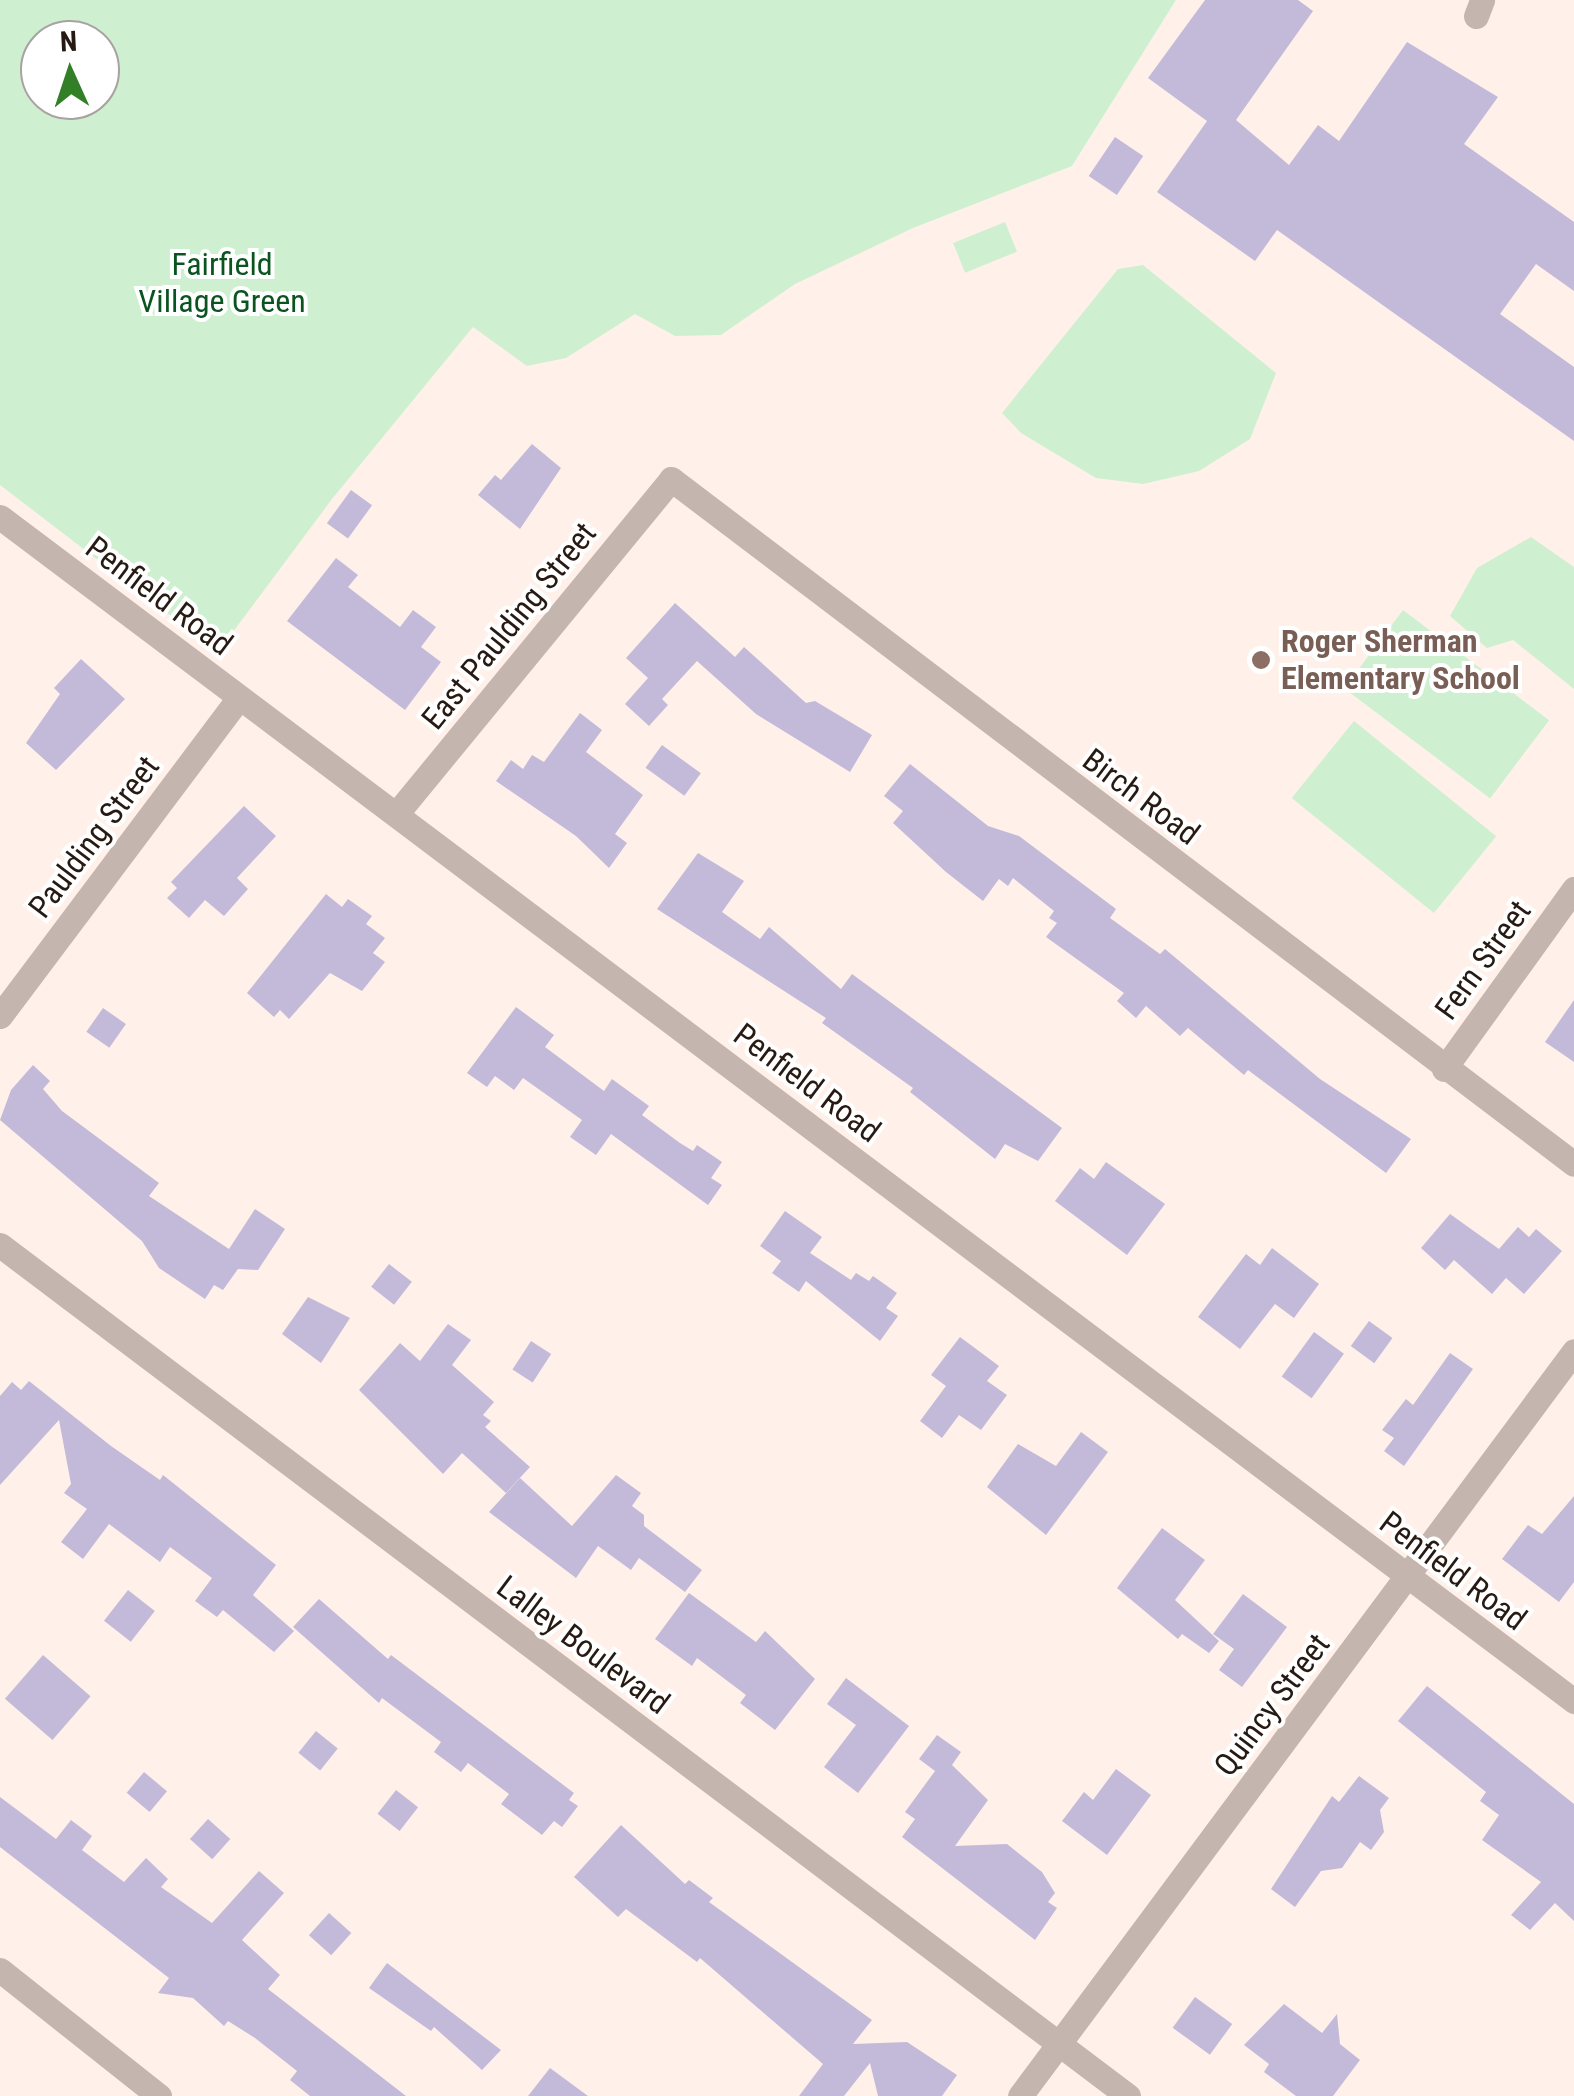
<!DOCTYPE html>
<html>
<head>
<meta charset="utf-8">
<style>
	body { margin:0 }
	#map { position:relative; width:1574px; height:2096px; overflow:hidden; background:#fff1e9; font-family:"Roboto Condensed",sans-serif }
	div>[style] { position:absolute }
	.green>* { inset:0; background:#cef0d1; transform-origin:0 0 }
	.building>* { inset:0; background:#c3bada; transform-origin:0 0 }
	.minor>* { height:25px; margin:-12.5px; padding:0 12.5px; transform-origin:12.5px; border-radius:12.5px; background:#c5b5af }
	.dots>* { width:28px; height:28px; translate:-50% -50%; box-sizing:border-box; border:5px solid #fff; border-radius:50% }
	span { translate:-50% -50%; white-space:nowrap; text-align:center; line-height:1.15; -webkit-text-stroke:8px #fff; paint-order:stroke }
	.park-label { font-size:32px; color:#0a5420 }
	.street-label { font-size:32px; color:#261a12 }
	.education-label { font-size:32px; color:#785e54; font-weight:700 }
	.left { translate:0 -50%; text-align:left }
	.north { position:absolute; left:20px; top:20px; width:100px; height:100px; box-sizing:border-box; background:#fff; border:2px solid #a8a3a0; border-radius:50%; rotate:357deg; font-size:28px; font-weight:700; line-height:40px; text-align:center; color:#261a12 }
	.north::after { content:''; display:block; margin:auto; width:35px; height:45px; background:#327f27; clip-path:polygon(50% 0,100% 100%,50% 72%,0 100%) }
</style>
</head>
<body>
<div id="map">
	<div class="green">
		<div style="clip-path:polygon(evenodd,0 0,1176px 0,1072px 166px,913px 228px,795px 284px,721px 335px,675px 336px,635px 314px,566px 358px,527px 366px,473px 327px,332px 499px,218px 652px,0 485px,0 0,40px 40px,100px 40px,100px 100px,40px 100px,40px 40px)"></div>
		<div style="left:1005px;top:222px;width:32px;height:56px;rotate:68deg"></div>
		<div style="clip-path:polygon(1143px 265px,1276px 373px,1250px 439px,1199px 471px,1143px 484px,1096px 478px,1021px 433px,1002px 413px,1118px 269px)"></div>
		<div style="clip-path:polygon(1531px 537px,1574px 567px,1574px 689px,1513px 640px,1487px 648px,1450px 616px,1477px 568px)"></div>
		<div style="left:1403px;top:610px;width:183px;height:98px;rotate:37deg"></div>
		<div style="left:1354px;top:721px;width:183px;height:99px;rotate:39deg"></div>
	</div>
	<div class="building">
		<div style="clip-path:polygon(1205px 0,1298px 0,1313px 11px,1236px 120px,1289px 165px,1318px 125px,1339px 141px,1407px 42px,1498px 97px,1464px 144px,1574px 222px,1574px 291px,1536px 264px,1500px 314px,1574px 367px,1574px 441px,1277px 230px,1255px 261px,1157px 192px,1207px 121px,1148px 78px)"></div>
		<div style="left:1115px;top:137px;width:34px;height:47px;rotate:34deg"></div>
		<div style="clip-path:polygon(532px 444px,561px 468px,520px 529px,478px 495px,495px 475px,501px 480px)"></div>
		<div style="left:351px;top:490px;width:26px;height:41px;rotate:36deg"></div>
		<div style="clip-path:polygon(336px 558px,358px 575px,348px 587px,400px 627px,413px 610px,436px 627px,421px 647px,441px 662px,405px 710px,287px 621px)"></div>
		<div style="clip-path:polygon(675px 603px,735px 657px,744px 647px,806px 703px,815px 701px,872px 735px,850px 772px,756px 714px,697px 661px,662px 699px,668px 705px,649px 726px,625px 704px,648px 678px,626px 658px)"></div>
		<div style="clip-path:polygon(81px 659px,125px 699px,56px 770px,26px 743px,60px 694px,54px 688px)"></div>
		<div style="clip-path:polygon(580px 713px,602px 730px,586px 752px,643px 795px,615px 834px,627px 843px,609px 868px,576px 836px,496px 781px,511px 760px,523px 769px,532px 755px,544px 762px)"></div>
		<div style="left:662px;top:745px;width:48px;height:28px;rotate:36deg"></div>
		<div style="clip-path:polygon(910px 764px,988px 826px,1019px 836px,1116px 909px,1110px 918px,1160px 954px,1165px 949px,1320px 1079px,1411px 1139px,1386px 1173px,1248px 1070px,1244px 1075px,1188px 1028px,1180px 1036px,1146px 1006px,1136px 1018px,1117px 1001px,1124px 993px,1046px 937px,1057px 923px,1049px 918px,1054px 911px,1013px 878px,1008px 886px,999px 879px,983px 901px,946px 872px,893px 823px,903px 811px,884px 796px)"></div>
		<div style="clip-path:polygon(244px 806px,276px 836px,237px 878px,248px 889px,224px 916px,205px 900px,189px 918px,167px 898px,177px 888px,171px 882px)"></div>
		<div style="clip-path:polygon(698px 853px,744px 881px,722px 912px,760px 939px,769px 927px,841px 989px,852px 974px,1062px 1128px,1038px 1161px,1005px 1144px,995px 1159px,910px 1092px,913px 1088px,822px 1023px,826px 1018px,657px 909px)"></div>
		<div style="clip-path:polygon(326px 894px,342px 907px,348px 899px,372px 916px,366px 924px,385px 938px,373px 953px,385px 962px,362px 991px,330px 973px,289px 1019px,280px 1010px,274px 1017px,247px 993px)"></div>
		<div style="clip-path:polygon(1574px 1000px,1574px 1062px,1545px 1042px)"></div>
		<div style="clip-path:polygon(516px 1007px,554px 1035px,545px 1047px,604px 1091px,612px 1079px,649px 1106px,642px 1115px,680px 1143px,693px 1151px,697px 1145px,722px 1162px,711px 1178px,722px 1185px,708px 1205px,611px 1134px,596px 1155px,570px 1137px,582px 1120px,523px 1078px,514px 1090px,495px 1076px,487px 1087px,467px 1073px)"></div>
		<div style="left:103px;top:1008px;width:28px;height:29px;rotate:35deg"></div>
		<div style="clip-path:polygon(33px 1065px,50px 1081px,43px 1089px,62px 1111px,159px 1183px,149px 1196px,229px 1249px,255px 1209px,285px 1229px,258px 1270px,238px 1269px,223px 1290px,214px 1285px,205px 1299px,159px 1268px,142px 1241px,0 1120px,11px 1090px)"></div>
		<div style="clip-path:polygon(1106px 1162px,1165px 1204px,1127px 1255px,1055px 1201px,1080px 1168px,1094px 1179px)"></div>
		<div style="clip-path:polygon(785px 1211px,822px 1237px,810px 1253px,851px 1280px,856px 1273px,869px 1281px,873px 1276px,897px 1293px,886px 1308px,898px 1316px,880px 1341px,806px 1281px,799px 1292px,772px 1273px,781px 1261px,760px 1246px)"></div>
		<div style="clip-path:polygon(1450px 1214px,1499px 1249px,1518px 1227px,1529px 1237px,1536px 1229px,1562px 1251px,1524px 1294px,1506px 1278px,1492px 1294px,1454px 1260px,1445px 1270px,1421px 1248px)"></div>
		<div style="clip-path:polygon(1272px 1248px,1319px 1284px,1294px 1318px,1275px 1304px,1240px 1349px,1198px 1317px,1246px 1254px,1260px 1265px)"></div>
		<div style="left:389px;top:1264px;width:29px;height:29px;rotate:38deg"></div>
		<div style="clip-path:polygon(308px 1297px,350px 1318px,321px 1363px,282px 1334px)"></div>
		<div style="left:1369px;top:1321px;width:29px;height:31px;rotate:36deg"></div>
		<div style="clip-path:polygon(448px 1324px,471px 1340px,452px 1365px,494px 1402px,483px 1415px,491px 1421px,485px 1427px,530px 1467px,506px 1493px,462px 1453px,443px 1474px,359px 1390px,400px 1343px,420px 1361px)"></div>
		<div style="left:1314px;top:1332px;width:37px;height:55px;rotate:36deg"></div>
		<div style="clip-path:polygon(960px 1337px,999px 1366px,987px 1381px,1007px 1395px,981px 1430px,959px 1415px,942px 1438px,920px 1421px,946px 1386px,931px 1375px)"></div>
		<div style="left:531px;top:1341px;width:24px;height:34px;rotate:33deg"></div>
		<div style="clip-path:polygon(1450px 1353px,1473px 1369px,1404px 1466px,1384px 1451px,1394px 1438px,1382px 1430px,1406px 1399px,1413px 1405px)"></div>
		<div style="clip-path:polygon(29px 1381px,111px 1446px,160px 1480px,163px 1475px,276px 1565px,253px 1595px,294px 1631px,274px 1652px,223px 1610px,217px 1617px,195px 1601px,212px 1578px,170px 1547px,160px 1562px,109px 1524px,83px 1559px,61px 1542px,87px 1509px,64px 1493px,71px 1484px,59px 1420px,0 1485px,0 1396px,12px 1382px,21px 1390px)"></div>
		<div style="clip-path:polygon(1081px 1432px,1108px 1452px,1046px 1535px,987px 1487px,1018px 1444px,1056px 1466px)"></div>
		<div style="clip-path:polygon(616px 1475px,641px 1493px,632px 1506px,644px 1515px,644px 1526px,702px 1570px,685px 1592px,639px 1558px,631px 1570px,598px 1546px,576px 1578px,489px 1512px,520px 1478px,572px 1526px)"></div>
		<div style="clip-path:polygon(1574px 1496px,1574px 1582px,1559px 1602px,1502px 1559px,1528px 1525px,1542px 1534px)"></div>
		<div style="clip-path:polygon(1162px 1528px,1205px 1560px,1175px 1600px,1219px 1641px,1209px 1653px,1182px 1634px,1178px 1639px,1117px 1588px)"></div>
		<div style="left:128px;top:1590px;width:34px;height:39px;rotate:38deg"></div>
		<div style="clip-path:polygon(689px 1593px,756px 1642px,765px 1631px,815px 1679px,775px 1730px,740px 1703px,746px 1695px,697px 1658px,692px 1666px,655px 1639px)"></div>
		<div style="clip-path:polygon(1243px 1594px,1287px 1627px,1242px 1687px,1219px 1670px,1234px 1649px,1213px 1634px)"></div>
		<div style="clip-path:polygon(319px 1599px,388px 1659px,391px 1655px,574px 1793px,569px 1800px,578px 1806px,562px 1827px,554px 1821px,542px 1835px,501px 1804px,509px 1794px,468px 1763px,461px 1772px,434px 1752px,441px 1742px,382px 1698px,379px 1703px,293px 1627px)"></div>
		<div style="left:43px;top:1655px;width:63px;height:58px;rotate:41deg"></div>
		<div style="clip-path:polygon(846px 1678px,909px 1726px,858px 1793px,824px 1767px,856px 1725px,827px 1704px)"></div>
		<div style="clip-path:polygon(1427px 1686px,1574px 1804px,1574px 1921px,1555px 1903px,1530px 1930px,1511px 1915px,1541px 1882px,1482px 1840px,1499px 1815px,1480px 1801px,1486px 1792px,1398px 1721px)"></div>
		<div style="left:316px;top:1731px;width:28px;height:28px;rotate:39deg"></div>
		<div style="clip-path:polygon(937px 1735px,961px 1752px,952px 1765px,988px 1800px,955px 1846px,1007px 1844px,1042px 1872px,1055px 1893px,1048px 1902px,1057px 1908px,1035px 1940px,902px 1837px,915px 1819px,905px 1812px,935px 1771px,919px 1759px)"></div>
		<div style="clip-path:polygon(1116px 1769px,1151px 1795px,1107px 1855px,1062px 1821px,1084px 1792px,1093px 1800px)"></div>
		<div style="left:144px;top:1772px;width:30px;height:27px;rotate:40deg"></div>
		<div style="clip-path:polygon(1359px 1776px,1389px 1798px,1380px 1810px,1384px 1832px,1371px 1850px,1360px 1842px,1342px 1868px,1321px 1871px,1295px 1907px,1271px 1889px,1332px 1796px,1339px 1802px)"></div>
		<div style="left:396px;top:1790px;width:28px;height:30px;rotate:38deg"></div>
		<div style="clip-path:polygon(0 1797px,56px 1839px,71px 1820px,92px 1836px,82px 1850px,124px 1882px,146px 1858px,168px 1879px,161px 1887px,212px 1923px,259px 1871px,284px 1893px,242px 1940px,280px 1975px,268px 1989px,406px 2096px,310px 2096px,290px 2080px,297px 2071px,255px 2038px,228px 2021px,224px 2026px,193px 1998px,158px 1993px,169px 1978px,0 1847px)"></div>
		<div style="left:208px;top:1819px;width:30px;height:27px;rotate:42deg"></div>
		<div style="clip-path:polygon(621px 1825px,685px 1884px,689px 1880px,713px 1898px,709px 1902px,872px 2020px,853px 2044px,907px 2042px,957px 2075px,942px 2096px,878px 2096px,870px 2063px,844px 2096px,799px 2096px,823px 2064px,700px 1958px,697px 1962px,626px 1909px,618px 1917px,574px 1877px)"></div>
		<div style="left:329px;top:1913px;width:30px;height:30px;rotate:42deg"></div>
		<div style="clip-path:polygon(387px 1963px,501px 2050px,482px 2070px,434px 2027px,431px 2031px,369px 1988px)"></div>
		<div style="left:1195px;top:1997px;width:46px;height:38px;rotate:36deg"></div>
		<div style="clip-path:polygon(1284px 2004px,1322px 2033px,1337px 2014px,1340px 2044px,1360px 2060px,1333px 2096px,1296px 2096px,1264px 2072px,1269px 2064px,1244px 2045px)"></div>
		<div style="clip-path:polygon(550px 2068px,588px 2096px,528px 2096px)"></div>
	</div>
	<div class="minor">
		<div style="left:1476px;top:16px;width:17px;rotate:-69deg"></div>
		<div style="left:0;top:517px;width:1970px;rotate:36.95deg"></div>
		<div style="left:397px;top:813px;width:432px;rotate:-50.6deg"></div>
		<div style="left:671px;top:479px;width:1133px;rotate:37.18deg"></div>
		<div style="left:0;top:1016px;width:398px;rotate:-53.1deg"></div>
		<div style="left:1444px;top:1069px;width:222px;rotate:-54.2deg"></div>
		<div style="left:0;top:1245px;width:1413px;rotate:37.03deg"></div>
		<div style="left:0;top:1970px;width:203px;rotate:38.4deg"></div>
		<div style="left:1020px;top:2096px;width:928px;rotate:-53.36deg"></div>
	</div>
	<div class="dots">
		<div style="left:1261px;top:660px;background:#8d6e63"></div>
	</div>
	<div class="park-label">
		<span style="left:222px;top:283px">Fairfield<br>Village Green</span>
	</div>
	<div class="street-label">
		<span style="left:159px;top:596px;rotate:37deg">Penfield Road</span>
		<span style="left:509px;top:626px;rotate:-51deg">East Paulding Street</span>
		<span style="left:1141px;top:797px;rotate:37deg">Birch Road</span>
		<span style="left:94px;top:837px;rotate:-53deg">Paulding Street</span>
		<span style="left:1483px;top:960px;rotate:-54deg">Fern Street</span>
		<span style="left:807px;top:1083px;rotate:37deg">Penfield Road</span>
		<span style="left:1453px;top:1571px;rotate:37deg">Penfield Road</span>
		<span style="left:583px;top:1645px;rotate:37deg">Lalley Boulevard</span>
		<span style="left:1272px;top:1705px;rotate:-53deg">Quincy Street</span>
	</div>
	<div class="education-label">
		<span class="left" style="left:1281px;top:660px">Roger Sherman<br>Elementary School</span>
	</div>
	<div class="north">N</div>
</div>
</body>
</html>
